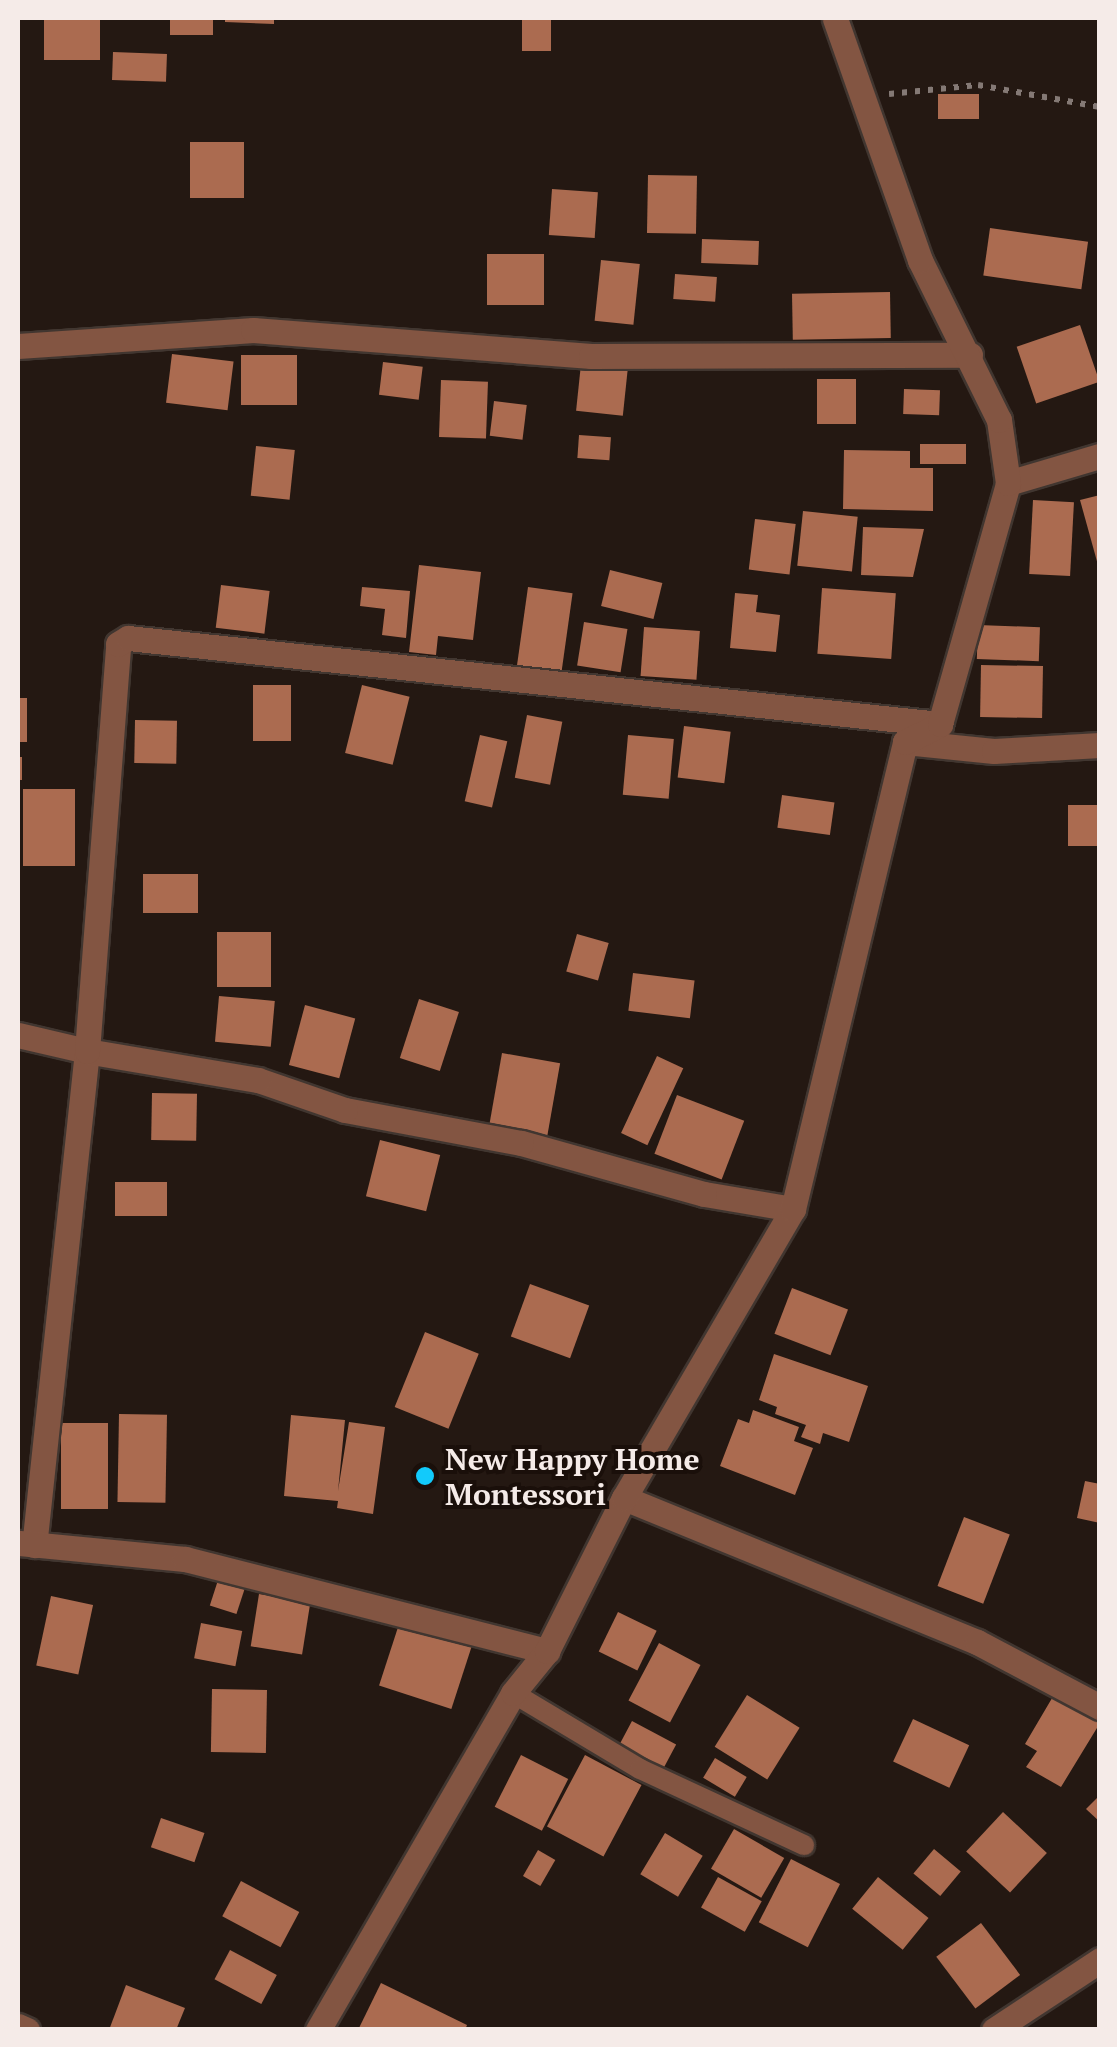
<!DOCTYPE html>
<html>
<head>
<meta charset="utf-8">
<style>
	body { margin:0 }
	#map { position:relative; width:1117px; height:2047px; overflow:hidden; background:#241812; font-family:"PT Serif",serif }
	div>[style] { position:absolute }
	.building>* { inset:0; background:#ab6b50; transform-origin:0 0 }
	.path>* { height:6px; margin-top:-3px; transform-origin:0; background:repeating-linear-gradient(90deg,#847975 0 5px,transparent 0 13px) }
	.roads { filter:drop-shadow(2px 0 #413630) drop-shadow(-2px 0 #413630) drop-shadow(0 2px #413630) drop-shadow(0 -2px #413630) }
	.service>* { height:20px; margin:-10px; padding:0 10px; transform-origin:10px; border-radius:10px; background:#835542 }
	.minor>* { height:25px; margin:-12.5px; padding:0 12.5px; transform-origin:12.5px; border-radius:12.5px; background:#835542 }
	.dots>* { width:28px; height:28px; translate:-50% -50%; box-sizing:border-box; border:5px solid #1a0f0a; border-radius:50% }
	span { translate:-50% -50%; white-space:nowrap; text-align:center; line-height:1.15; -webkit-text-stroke:8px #1a0f0a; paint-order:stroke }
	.poi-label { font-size:30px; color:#f5ebe8; font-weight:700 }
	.left { translate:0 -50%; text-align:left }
	.frame { position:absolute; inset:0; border:20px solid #f5ebe8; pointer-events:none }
</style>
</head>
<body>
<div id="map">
	<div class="building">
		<div style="left:44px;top:18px;width:56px;height:42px"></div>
		<div style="left:170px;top:18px;width:43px;height:17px"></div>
		<div style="clip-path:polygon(225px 18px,274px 18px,274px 24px,225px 22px)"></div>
		<div style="left:522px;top:18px;width:29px;height:33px"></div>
		<div style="left:113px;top:52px;width:54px;height:28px;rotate:2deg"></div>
		<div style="left:938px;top:94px;width:41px;height:25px"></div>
		<div style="left:190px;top:142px;width:54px;height:56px"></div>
		<div style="left:648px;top:175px;width:49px;height:58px;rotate:1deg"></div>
		<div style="left:552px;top:189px;width:46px;height:46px;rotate:4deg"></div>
		<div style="left:990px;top:228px;width:99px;height:48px;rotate:8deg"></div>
		<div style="left:702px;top:239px;width:57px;height:24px;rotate:2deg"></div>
		<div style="left:487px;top:254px;width:57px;height:51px"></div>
		<div style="left:601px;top:260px;width:39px;height:61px;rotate:6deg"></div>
		<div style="left:675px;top:274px;width:42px;height:25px;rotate:4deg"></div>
		<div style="left:890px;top:292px;width:46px;height:98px;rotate:89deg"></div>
		<div style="left:1080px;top:325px;width:60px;height:67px;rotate:71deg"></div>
		<div style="left:172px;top:354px;width:62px;height:49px;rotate:7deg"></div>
		<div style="left:241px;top:355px;width:56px;height:50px"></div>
		<div style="left:383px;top:362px;width:40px;height:33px;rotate:7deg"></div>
		<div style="left:581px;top:364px;width:47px;height:47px;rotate:6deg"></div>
		<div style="left:817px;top:379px;width:39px;height:45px"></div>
		<div style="left:441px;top:380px;width:47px;height:57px;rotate:2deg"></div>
		<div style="left:904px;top:389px;width:36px;height:25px;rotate:2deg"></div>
		<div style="left:494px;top:401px;width:33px;height:35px;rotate:7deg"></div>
		<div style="left:579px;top:435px;width:32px;height:23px;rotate:4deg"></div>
		<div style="left:920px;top:444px;width:46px;height:20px"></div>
		<div style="left:256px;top:446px;width:39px;height:50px;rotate:6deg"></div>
		<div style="clip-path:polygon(844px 450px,910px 451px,910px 468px,933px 468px,933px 511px,843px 509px)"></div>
		<div style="clip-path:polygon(1100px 495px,1100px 565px,1098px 565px,1080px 500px)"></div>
		<div style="left:1033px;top:500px;width:41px;height:74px;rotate:3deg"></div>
		<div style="left:803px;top:511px;width:55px;height:55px;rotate:6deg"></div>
		<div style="left:755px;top:519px;width:41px;height:51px;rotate:7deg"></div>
		<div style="clip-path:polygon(863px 527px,924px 529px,913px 577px,861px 575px)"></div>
		<div style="clip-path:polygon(419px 565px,481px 572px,473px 640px,438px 636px,436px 655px,409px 652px)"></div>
		<div style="left:610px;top:570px;width:54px;height:37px;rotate:14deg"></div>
		<div style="left:221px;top:585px;width:49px;height:43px;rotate:7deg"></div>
		<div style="clip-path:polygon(362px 587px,410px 591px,406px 638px,382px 635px,385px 609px,360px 606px)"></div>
		<div style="left:528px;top:587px;width:45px;height:84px;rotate:8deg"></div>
		<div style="left:822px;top:588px;width:74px;height:66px;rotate:4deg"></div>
		<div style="clip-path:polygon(735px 593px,758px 595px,756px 612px,780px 615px,776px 652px,730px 648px)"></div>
		<div style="left:584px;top:622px;width:44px;height:44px;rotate:9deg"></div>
		<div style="left:978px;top:625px;width:62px;height:34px;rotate:2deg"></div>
		<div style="left:644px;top:627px;width:56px;height:49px;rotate:4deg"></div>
		<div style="left:981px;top:665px;width:62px;height:52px;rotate:1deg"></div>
		<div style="left:253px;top:685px;width:38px;height:56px"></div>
		<div style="left:362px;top:685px;width:49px;height:70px;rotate:14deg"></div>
		<div style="left:18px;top:698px;width:9px;height:44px"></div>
		<div style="left:527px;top:715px;width:36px;height:64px;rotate:11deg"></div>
		<div style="left:135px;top:720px;width:42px;height:43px;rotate:1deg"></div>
		<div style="left:684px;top:726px;width:47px;height:52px;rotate:7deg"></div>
		<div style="left:480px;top:735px;width:28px;height:68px;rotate:13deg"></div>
		<div style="left:628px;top:735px;width:46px;height:60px;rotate:5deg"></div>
		<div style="left:18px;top:757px;width:4px;height:23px"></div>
		<div style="left:23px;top:789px;width:52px;height:77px"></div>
		<div style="left:782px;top:795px;width:53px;height:33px;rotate:8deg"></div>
		<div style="left:1100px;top:805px;width:41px;height:32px;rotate:90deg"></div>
		<div style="left:143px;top:874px;width:55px;height:39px"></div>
		<div style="left:271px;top:932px;width:55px;height:54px;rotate:90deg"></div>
		<div style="left:577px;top:934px;width:33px;height:39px;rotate:16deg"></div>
		<div style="left:633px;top:973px;width:62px;height:38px;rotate:7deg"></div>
		<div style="left:219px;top:996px;width:56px;height:46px;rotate:5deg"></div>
		<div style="left:419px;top:999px;width:42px;height:62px;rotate:18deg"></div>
		<div style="left:305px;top:1005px;width:52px;height:62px;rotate:15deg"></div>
		<div style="left:502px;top:1053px;width:59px;height:77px;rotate:10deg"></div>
		<div style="left:657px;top:1056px;width:29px;height:85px;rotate:25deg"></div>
		<div style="left:152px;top:1093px;width:45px;height:47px;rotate:1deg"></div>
		<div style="left:677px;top:1095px;width:72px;height:63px;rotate:21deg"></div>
		<div style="left:380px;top:1140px;width:62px;height:58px;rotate:14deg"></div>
		<div style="left:167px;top:1182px;width:34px;height:52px;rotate:90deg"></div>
		<div style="left:530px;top:1284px;width:63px;height:56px;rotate:20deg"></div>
		<div style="left:792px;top:1288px;width:60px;height:49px;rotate:21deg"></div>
		<div style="left:425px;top:1332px;width:58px;height:81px;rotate:22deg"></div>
		<div style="clip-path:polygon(774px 1354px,868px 1386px,849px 1442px,823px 1433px,820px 1444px,801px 1437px,806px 1425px,775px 1414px,777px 1407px,759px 1400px)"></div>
		<div style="clip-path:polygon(753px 1410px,799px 1427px,794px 1441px,813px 1448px,795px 1495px,720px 1466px,738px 1419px,749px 1423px)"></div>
		<div style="left:119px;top:1414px;width:48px;height:88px;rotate:1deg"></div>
		<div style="clip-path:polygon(291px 1415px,345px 1420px,338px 1491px,349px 1422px,385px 1427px,373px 1514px,337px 1508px,338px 1501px,284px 1496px)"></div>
		<div style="left:61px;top:1423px;width:47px;height:86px"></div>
		<div style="clip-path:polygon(1085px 1481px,1100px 1484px,1100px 1523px,1077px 1518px)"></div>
		<div style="left:964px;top:1517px;width:49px;height:74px;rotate:21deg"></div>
		<div style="left:220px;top:1574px;width:28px;height:33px;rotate:18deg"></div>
		<div style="left:259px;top:1594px;width:52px;height:53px;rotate:9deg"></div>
		<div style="left:51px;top:1596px;width:43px;height:71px;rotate:12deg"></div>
		<div style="left:618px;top:1612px;width:43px;height:44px;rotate:26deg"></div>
		<div style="left:401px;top:1618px;width:76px;height:71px;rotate:18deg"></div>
		<div style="left:201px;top:1623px;width:42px;height:36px;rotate:11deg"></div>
		<div style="left:659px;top:1643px;width:47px;height:65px;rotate:28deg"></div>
		<div style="clip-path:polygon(1058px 1688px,1100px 1712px,1100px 1723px,1061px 1787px,1026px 1767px,1037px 1751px,1025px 1744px)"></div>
		<div style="left:212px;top:1689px;width:55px;height:63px;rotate:1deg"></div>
		<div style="left:747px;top:1695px;width:62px;height:61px;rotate:32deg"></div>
		<div style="left:913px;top:1719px;width:62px;height:47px;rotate:25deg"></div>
		<div style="left:632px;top:1721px;width:50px;height:32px;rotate:28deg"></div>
		<div style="left:521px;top:1755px;width:53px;height:58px;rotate:27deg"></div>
		<div style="left:585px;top:1755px;width:64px;height:81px;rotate:28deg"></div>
		<div style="left:715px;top:1758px;width:37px;height:23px;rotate:31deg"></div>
		<div style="clip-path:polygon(1100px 1795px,1100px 1822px,1086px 1809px)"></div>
		<div style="left:1003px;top:1812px;width:60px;height:54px;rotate:43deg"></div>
		<div style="left:161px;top:1818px;width:46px;height:31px;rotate:19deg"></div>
		<div style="left:734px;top:1829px;width:58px;height:46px;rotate:30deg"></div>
		<div style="left:665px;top:1833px;width:44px;height:48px;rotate:31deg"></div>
		<div style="left:934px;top:1849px;width:35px;height:32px;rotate:40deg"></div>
		<div style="left:538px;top:1850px;width:20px;height:30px;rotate:30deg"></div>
		<div style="left:791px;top:1859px;width:55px;height:71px;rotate:27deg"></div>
		<div style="left:718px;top:1877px;width:50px;height:35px;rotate:29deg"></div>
		<div style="left:878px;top:1877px;width:65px;height:41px;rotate:39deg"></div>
		<div style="left:241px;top:1881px;width:66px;height:40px;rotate:28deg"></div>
		<div style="left:981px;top:1923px;width:65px;height:56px;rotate:53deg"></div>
		<div style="left:230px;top:1950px;width:53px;height:33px;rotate:28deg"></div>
		<div style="clip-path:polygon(381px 1983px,467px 2025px,465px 2030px,359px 2028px)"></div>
		<div style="clip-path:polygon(126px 1985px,185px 2008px,176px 2030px,109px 2030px)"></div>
	</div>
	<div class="path">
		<div style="left:889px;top:94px;width:89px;rotate:-5.8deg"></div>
		<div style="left:978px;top:85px;width:124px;rotate:10.2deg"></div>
	</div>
	<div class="roads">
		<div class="service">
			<div style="left:513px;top:1693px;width:148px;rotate:30.9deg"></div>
			<div style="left:640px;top:1769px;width:181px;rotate:24.9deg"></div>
		</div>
		<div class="minor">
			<div style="left:18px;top:346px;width:236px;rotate:-3.9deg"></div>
			<div style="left:253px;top:330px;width:339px;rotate:4.4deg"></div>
			<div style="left:591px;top:356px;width:379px;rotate:-0.2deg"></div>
			<div style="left:1008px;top:483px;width:96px;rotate:-16.4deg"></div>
			<div style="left:905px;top:742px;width:89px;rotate:5.8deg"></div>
			<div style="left:994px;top:751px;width:106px;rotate:-3.2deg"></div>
			<div style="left:18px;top:1035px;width:71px;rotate:13.1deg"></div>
			<div style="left:87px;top:1051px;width:497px;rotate:96.1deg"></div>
			<div style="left:793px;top:1209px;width:90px;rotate:-170.4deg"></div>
			<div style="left:704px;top:1194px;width:190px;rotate:-164.4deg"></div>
			<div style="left:521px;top:1143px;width:179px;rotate:-169.4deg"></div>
			<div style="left:345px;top:1110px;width:92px;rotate:-161deg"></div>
			<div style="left:258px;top:1080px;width:173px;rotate:-170.4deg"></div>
			<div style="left:87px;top:1051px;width:408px;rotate:-85.6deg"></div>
			<div style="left:118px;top:644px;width:12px;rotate:-31deg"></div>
			<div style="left:128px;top:638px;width:817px;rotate:6.05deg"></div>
			<div style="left:624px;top:1498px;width:381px;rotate:22.2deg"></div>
			<div style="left:977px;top:1642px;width:139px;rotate:27.9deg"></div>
			<div style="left:19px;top:1543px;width:167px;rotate:5.5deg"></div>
			<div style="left:185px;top:1559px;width:374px;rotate:14.3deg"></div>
			<div style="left:18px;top:2026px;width:10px;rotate:24deg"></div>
			<div style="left:318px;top:2030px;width:389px;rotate:-59.9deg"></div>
			<div style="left:513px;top:1693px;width:54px;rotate:-51deg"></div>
			<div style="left:547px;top:1651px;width:171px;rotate:-63.3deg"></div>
			<div style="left:624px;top:1498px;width:335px;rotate:-59.7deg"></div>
			<div style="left:793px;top:1209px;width:480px;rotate:-76.5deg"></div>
			<div style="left:905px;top:742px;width:39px;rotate:-27deg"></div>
			<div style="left:940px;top:724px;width:250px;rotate:-74.2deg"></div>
			<div style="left:1008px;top:483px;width:64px;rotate:-98.1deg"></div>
			<div style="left:999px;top:420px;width:178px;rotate:-116.3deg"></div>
			<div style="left:920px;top:260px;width:256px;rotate:-109.4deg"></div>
			<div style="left:994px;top:2030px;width:127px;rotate:-33.4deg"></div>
		</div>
	</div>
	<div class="dots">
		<div style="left:425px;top:1476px;background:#12cafb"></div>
	</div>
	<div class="poi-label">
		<span class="left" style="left:445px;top:1476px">New Happy Home<br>Montessori</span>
	</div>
	<div class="frame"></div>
</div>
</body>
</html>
